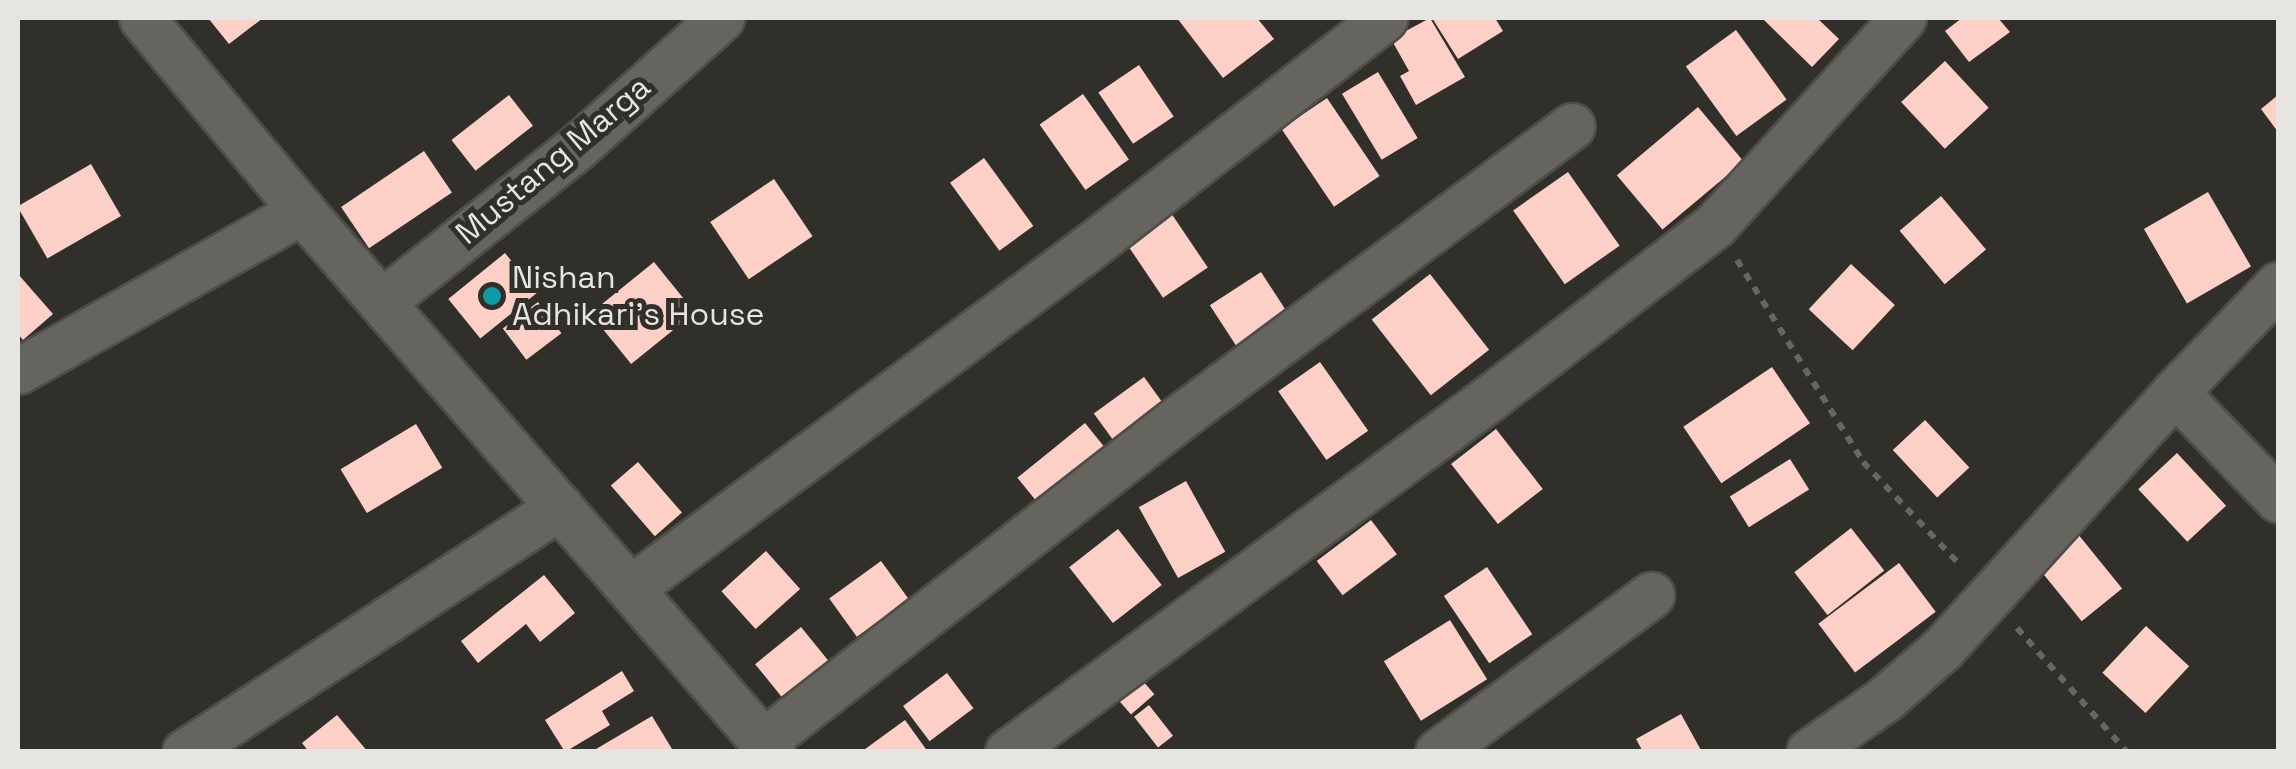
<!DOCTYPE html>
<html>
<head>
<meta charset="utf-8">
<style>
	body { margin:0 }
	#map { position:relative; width:2296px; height:769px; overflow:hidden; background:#302f29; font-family:"Space Grotesk",sans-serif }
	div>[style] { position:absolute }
	.building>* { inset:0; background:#fcd0c7; transform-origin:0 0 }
	.path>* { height:6px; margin-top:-3px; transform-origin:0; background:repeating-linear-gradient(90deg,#676661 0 8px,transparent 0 16px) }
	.roads { filter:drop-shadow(2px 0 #4e4d47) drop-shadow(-2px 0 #4e4d47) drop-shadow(0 2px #4e4d47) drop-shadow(0 -2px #4e4d47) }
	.street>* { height:45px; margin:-22.5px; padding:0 22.5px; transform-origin:22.5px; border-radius:22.5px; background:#66645e }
	.dots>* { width:28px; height:28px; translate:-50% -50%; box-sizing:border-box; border:5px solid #302f29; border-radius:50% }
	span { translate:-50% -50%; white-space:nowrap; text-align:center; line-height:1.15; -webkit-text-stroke:10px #302f29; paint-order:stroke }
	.street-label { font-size:32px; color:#e6e5e1 }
	.poi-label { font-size:32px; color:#e6e5e1 }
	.left { translate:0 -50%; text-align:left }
	.frame { position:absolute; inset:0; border:20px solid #e6e5e1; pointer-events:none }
</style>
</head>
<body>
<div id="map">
	<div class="building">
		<div style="clip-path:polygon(208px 18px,263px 18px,229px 44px)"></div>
		<div style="clip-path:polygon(1177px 18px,1257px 18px,1274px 39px,1223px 78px)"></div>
		<div style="clip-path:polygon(1430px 18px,1465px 77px,1416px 105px,1400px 76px,1409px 71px,1391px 39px)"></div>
		<div style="clip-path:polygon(1432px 18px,1495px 18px,1503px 31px,1458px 59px)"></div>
		<div style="clip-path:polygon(1762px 18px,1817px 18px,1839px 39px,1812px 67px)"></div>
		<div style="clip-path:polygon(1962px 18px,1998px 18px,2010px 32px,1969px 62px,1945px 31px)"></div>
		<div style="left:1736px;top:30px;width:86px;height:62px;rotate:54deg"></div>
		<div style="left:1945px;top:61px;width:64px;height:60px;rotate:47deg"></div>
		<div style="left:1139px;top:65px;width:62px;height:49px;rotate:56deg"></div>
		<div style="left:1378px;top:72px;width:77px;height:42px;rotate:59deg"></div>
		<div style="left:1083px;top:94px;width:80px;height:53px;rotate:55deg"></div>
		<div style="left:509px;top:95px;width:39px;height:73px;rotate:52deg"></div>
		<div style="clip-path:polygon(2278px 95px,2278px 132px,2261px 109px)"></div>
		<div style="left:1327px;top:98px;width:94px;height:55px;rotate:56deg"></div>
		<div style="left:1698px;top:107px;width:71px;height:106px;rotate:50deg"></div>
		<div style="left:424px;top:151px;width:50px;height:100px;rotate:56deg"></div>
		<div style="left:984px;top:158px;width:84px;height:42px;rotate:54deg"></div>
		<div style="left:91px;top:164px;width:60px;height:85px;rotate:60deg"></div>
		<div style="left:1568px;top:172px;width:90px;height:67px;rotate:55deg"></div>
		<div style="left:774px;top:179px;width:69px;height:77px;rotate:56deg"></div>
		<div style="left:2208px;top:192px;width:86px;height:74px;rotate:60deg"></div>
		<div style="left:1941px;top:196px;width:70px;height:54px;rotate:50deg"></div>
		<div style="left:1167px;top:207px;width:73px;height:54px;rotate:56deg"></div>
		<div style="left:505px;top:253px;width:51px;height:73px;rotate:51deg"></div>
		<div style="left:654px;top:262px;width:65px;height:82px;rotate:51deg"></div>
		<div style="left:1851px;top:264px;width:60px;height:62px;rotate:43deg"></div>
		<div style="left:1261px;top:272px;width:59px;height:61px;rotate:57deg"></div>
		<div style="clip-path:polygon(18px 274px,53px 314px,23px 340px,18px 334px)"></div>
		<div style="left:1430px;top:274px;width:96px;height:74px;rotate:52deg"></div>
		<div style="left:538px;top:302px;width:39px;height:44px;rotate:53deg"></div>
		<div style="left:1320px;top:362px;width:84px;height:51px;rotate:55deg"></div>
		<div style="left:1772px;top:367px;width:68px;height:107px;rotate:56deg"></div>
		<div style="left:1144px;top:377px;width:46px;height:62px;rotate:54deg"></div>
		<div style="left:1925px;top:420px;width:65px;height:44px;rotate:47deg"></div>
		<div style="left:1085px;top:423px;width:44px;height:87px;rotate:51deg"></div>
		<div style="left:416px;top:424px;width:51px;height:88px;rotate:59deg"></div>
		<div style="left:1496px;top:429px;width:76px;height:57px;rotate:52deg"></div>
		<div style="left:2177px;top:453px;width:72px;height:53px;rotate:47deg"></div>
		<div style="left:1790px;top:459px;width:36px;height:71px;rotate:58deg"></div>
		<div style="left:638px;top:462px;width:67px;height:36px;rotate:49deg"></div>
		<div style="left:1186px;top:481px;width:81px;height:54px;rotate:61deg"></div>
		<div style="left:1371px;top:520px;width:43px;height:68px;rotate:53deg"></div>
		<div style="left:1851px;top:528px;width:54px;height:72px;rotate:52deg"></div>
		<div style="left:2073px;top:528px;width:78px;height:52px;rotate:51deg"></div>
		<div style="left:1118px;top:529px;width:71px;height:62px;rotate:52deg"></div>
		<div style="left:766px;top:551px;width:51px;height:60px;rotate:48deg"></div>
		<div style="left:881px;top:561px;width:47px;height:64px;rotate:54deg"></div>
		<div style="left:1899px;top:563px;width:61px;height:101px;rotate:53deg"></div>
		<div style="left:1487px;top:567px;width:81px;height:52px;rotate:56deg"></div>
		<div style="clip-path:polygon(544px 575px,575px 613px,540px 642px,526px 624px,478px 663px,461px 641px)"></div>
		<div style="left:1450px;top:620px;width:70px;height:78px;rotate:58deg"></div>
		<div style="left:2146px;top:626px;width:59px;height:64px;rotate:43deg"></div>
		<div style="left:801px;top:627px;width:49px;height:59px;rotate:51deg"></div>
		<div style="clip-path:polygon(622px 671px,634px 691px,602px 711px,610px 725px,565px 752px,545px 720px)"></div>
		<div style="left:947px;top:673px;width:44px;height:55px;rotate:53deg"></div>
		<div style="left:1136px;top:673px;width:28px;height:31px;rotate:49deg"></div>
		<div style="left:1149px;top:705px;width:39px;height:19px;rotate:52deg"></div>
		<div style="clip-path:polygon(1681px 714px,1702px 752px,1643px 752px,1636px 739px)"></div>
		<div style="clip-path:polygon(337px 715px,368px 752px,309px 752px,302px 743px)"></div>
		<div style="clip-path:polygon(652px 716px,672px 749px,667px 752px,591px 752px)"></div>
		<div style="clip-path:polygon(905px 720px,928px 752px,861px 752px)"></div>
	</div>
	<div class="path">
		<div style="left:1737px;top:260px;width:238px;rotate:58deg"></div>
		<div style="left:1863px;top:462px;width:144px;rotate:46.7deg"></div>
		<div style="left:2017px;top:628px;width:166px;rotate:48.4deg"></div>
	</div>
	<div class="roads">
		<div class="street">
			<div style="left:142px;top:18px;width:251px;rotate:50.3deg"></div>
			<div style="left:302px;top:211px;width:717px;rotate:49.02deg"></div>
			<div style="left:383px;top:301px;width:246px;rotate:-38.4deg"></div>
			<div style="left:576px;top:148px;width:195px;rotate:-41.9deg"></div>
			<div style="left:18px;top:371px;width:326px;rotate:-29.4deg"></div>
			<div style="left:2175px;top:392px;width:149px;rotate:46.1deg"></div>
			<div style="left:631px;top:588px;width:570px;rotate:-36.65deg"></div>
			<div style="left:1088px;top:248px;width:375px;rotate:-37.8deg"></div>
			<div style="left:764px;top:741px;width:527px;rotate:-37.91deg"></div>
			<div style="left:1180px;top:417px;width:488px;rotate:-36.6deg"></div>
			<div style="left:185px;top:752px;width:448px;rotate:-33.2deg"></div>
			<div style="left:1008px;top:752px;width:599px;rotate:-36.32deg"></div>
			<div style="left:1491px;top:397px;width:282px;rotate:-37.5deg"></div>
			<div style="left:1715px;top:225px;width:280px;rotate:-47.8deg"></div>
			<div style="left:1438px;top:752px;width:265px;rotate:-36.4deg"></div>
			<div style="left:1809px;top:752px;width:94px;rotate:-35deg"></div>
			<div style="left:1886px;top:698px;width:76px;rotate:-41.3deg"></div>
			<div style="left:1943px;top:648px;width:345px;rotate:-47.8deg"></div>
			<div style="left:2175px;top:392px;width:149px;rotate:-46.1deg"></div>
		</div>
	</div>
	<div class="dots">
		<div style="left:492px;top:296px;background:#0f9aa8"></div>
	</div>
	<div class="street-label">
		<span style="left:553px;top:160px;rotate:-40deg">Mustang Marga</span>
	</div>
	<div class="poi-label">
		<span class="left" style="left:512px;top:296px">Nishan<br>Adhikari's House</span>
	</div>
	<div class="frame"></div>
</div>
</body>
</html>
